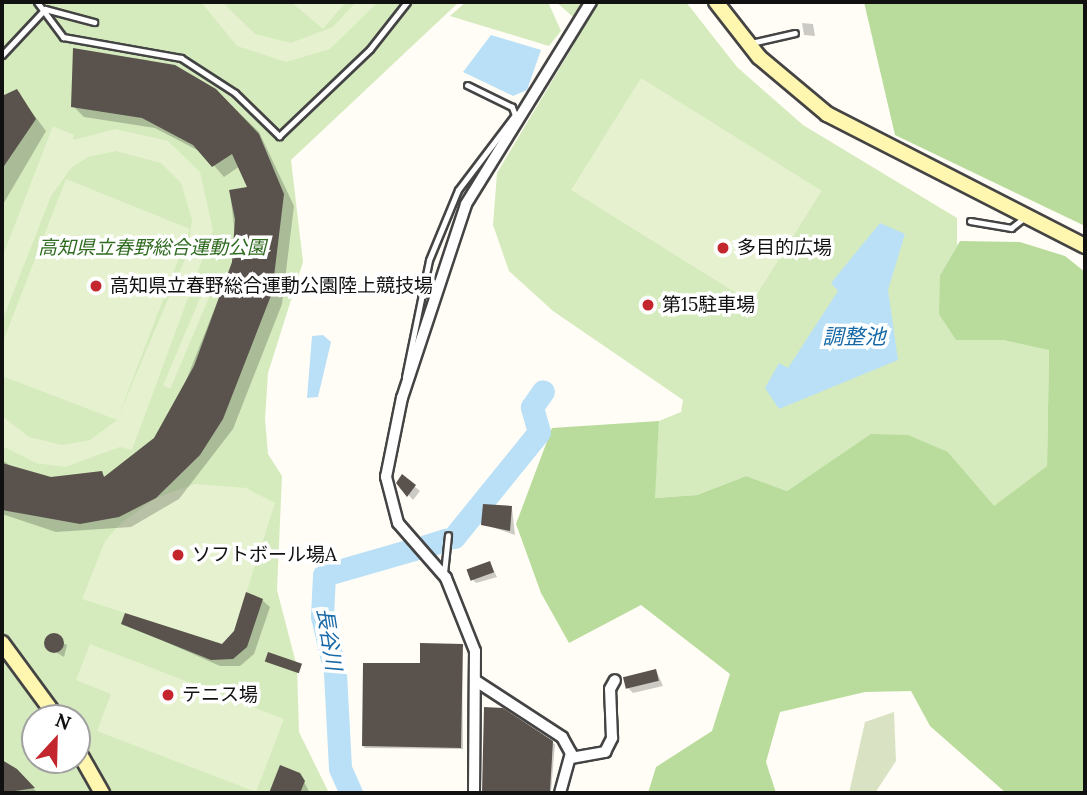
<!DOCTYPE html>
<html>
<head>
<meta charset="utf-8">
<style>
	body { margin:0 }
	#map { position:relative; width:1087px; height:795px; overflow:hidden; background:#fffdf5; font-family:Lora,"Noto Sans JP",serif }
	div>[style] { position:absolute }
	.green>* { inset:0; background:#d5ebbd }
	.forest>* { inset:0; background:#b9dc9c }
	.cemetery>* { inset:0; background:#d9e3c4 }
	.pitch>* { inset:0; background:#e6f2cf; transform-origin:0 0 }
	.water>* { inset:0; background:#b9e0f7 }
	.shadow>* { inset:0; background:#0003 }
	.river>* { height:23px; margin:-11.5px; padding:0 11.5px; transform-origin:11.5px; border-radius:11.5px; background:#b9e0f7 }
	.building>* { inset:0; background:#5a524d; transform-origin:0 0 }
	.round { border-radius:50% }
	.roads { filter:drop-shadow(2px 0 #444) drop-shadow(-2px 0 #444) drop-shadow(0 2px #444) drop-shadow(0 -2px #444) }
	.lane>* { height:5px; margin:-2.5px; padding:0 2.5px; transform-origin:2.5px; border-radius:2.5px; background:#fff }
	.street>* { height:10px; margin:-5px; padding:0 5px; transform-origin:5px; border-radius:5px; background:#fff }
	.secondary>* { height:14px; margin:-7px; padding:0 7px; transform-origin:7px; border-radius:7px; background:#fff6b0 }
	.dots>* { width:19px; height:19px; translate:-50% -50%; box-sizing:border-box; border:4px solid #fff; border-radius:50% }
	span { translate:-50% -50%; white-space:nowrap; text-align:center; line-height:1.15; -webkit-text-stroke:7px #fff; paint-order:stroke }
	.park-label { font-size:19px; color:#2f6b1f; font-style:italic }
	.poi-label { font-size:19px; color:#111 }
	.left { translate:0 -50%; text-align:left }
	.water-label { font-size:21px; color:#1768a6; font-style:italic }
	.frame { position:absolute; inset:0; border:4px solid #111; pointer-events:none }
	.north { position:absolute; left:21px; top:704px; width:70px; height:70px; box-sizing:border-box; background:#fff; border:2px solid #a0a0a0; border-radius:50%; rotate:22deg; font-size:19px; font-weight:700; line-height:28px; text-align:center; color:#111 }
	.north::after { content:''; display:block; margin:auto; width:24px; height:32px; background:#c4262e; clip-path:polygon(50% 0,100% 100%,50% 72%,0 100%) }
</style>
</head>
<body>
<div id="map">
	<div class="green">
		<div style="clip-path:polygon(evenodd,2px 2px,459px 2px,291px 160px,303px 262px,268px 373px,265px 419px,268px 454px,282px 476px,277px 590px,297px 667px,299px 732px,329px 793px,2px 793px,2px 2px,35px 718px,77px 718px,77px 760px,35px 760px,35px 718px)"></div>
		<div style="clip-path:polygon(466px 2px,548px 2px,561px 31px,549px 46px,450px 16px)"></div>
		<div style="clip-path:polygon(556px 2px,686px 2px,737px 67px,803px 125px,957px 218px,957px 246px,940px 275px,956px 340px,1003px 340px,1049px 349px,1047px 466px,994px 507px,948px 452px,872px 434px,787px 491px,746px 476px,697px 495px,654px 498px,659px 421px,681px 412px,683px 400px,553px 311px,509px 271px,493px 225px,497px 173px,573px 46px,579px 22px)"></div>
	</div>
	<div class="forest">
		<div style="clip-path:polygon(864px 2px,1085px 2px,1085px 226px,895px 135px)"></div>
		<div style="clip-path:polygon(960px 241px,1020px 242px,1065px 256px,1085px 272px,1085px 793px,1006px 793px,930px 726px,911px 691px,865px 692px,780px 712px,766px 762px,776px 793px,648px 793px,656px 767px,712px 731px,730px 674px,641px 605px,569px 643px,541px 593px,516px 524px,552px 428px,659px 421px,655px 498px,697px 495px,746px 476px,787px 491px,871px 434px,908px 435px,948px 452px,994px 506px,1047px 466px,1049px 350px,1003px 340px,956px 340px,939px 314px,940px 275px)"></div>
	</div>
	<div class="cemetery">
		<div style="clip-path:polygon(894px 712px,896px 761px,875px 793px,849px 793px,865px 722px)"></div>
	</div>
	<div class="pitch">
		<div style="clip-path:polygon(201px 2px,222px 2px,255px 34px,291px 43px,333px 27px,356px 2px,378px 2px,330px 49px,286px 62px,237px 46px)"></div>
		<div style="clip-path:polygon(291px 2px,346px 2px,323px 29px)"></div>
		<div style="left:641px;top:78px;width:213px;height:132px;rotate:32deg"></div>
		<div style="clip-path:polygon(53px 126px,74px 135px,73px 140px,115px 129px,168px 141px,200px 172px,213px 230px,132px 450px,120px 447px,65px 467px,36px 463px,2px 446px,2px 416px,29px 437px,62px 445px,90px 440px,117px 420px,2px 376px,2px 344px,66px 179px,190px 229px,117px 420px,188px 252px,192px 220px,181px 183px,161px 163px,116px 151px,88px 157px,72px 167px,51px 196px,2px 321px,2px 258px)"></div>
		<div style="left:209px;top:277px;width:8px;height:118px;rotate:23deg"></div>
		<div style="clip-path:polygon(195px 484px,246px 488px,275px 503px,234px 631px,222px 644px,82px 599px,105px 541px,121px 523px,156px 498px)"></div>
		<div style="clip-path:polygon(90px 644px,284px 719px,256px 792px,97px 731px,111px 694px,76px 680px)"></div>
	</div>
	<div class="water">
		<div style="clip-path:polygon(491px 35px,541px 50px,527px 90px,513px 96px,463px 72px)"></div>
		<div style="clip-path:polygon(880px 223px,905px 234px,888px 290px,898px 360px,779px 409px,765px 388px,779px 363px,788px 368px,838px 291px,831px 283px)"></div>
		<div style="clip-path:polygon(323px 335px,331px 342px,318px 397px,307px 398px,312px 336px)"></div>
	</div>
	<div class="shadow">
		<div style="clip-path:polygon(802px 23px,813px 24px,815px 36px,804px 35px)"></div>
		<div style="clip-path:polygon(75px 50px,147px 60px,216px 90px,259px 132px,294px 206px,282px 304px,233px 429px,179px 499px,131px 527px,56px 532px,2px 514px,2px 460px,21px 473px,60px 480px,101px 473px,106px 478px,156px 440px,172px 416px,237px 252px,230px 192px,250px 188px,240px 166px,224px 177px,203px 153px,155px 128px,84px 117px,73px 106px)"></div>
		<div style="clip-path:polygon(16px 91px,46px 131px,2px 206px,2px 98px)"></div>
		<div style="clip-path:polygon(403px 477px,420px 491px,413px 500px,398px 483px)"></div>
		<div style="clip-path:polygon(512px 508px,515px 535px,483px 524px)"></div>
		<div style="clip-path:polygon(490px 563px,497px 577px,476px 583px,471px 578px)"></div>
		<div style="clip-path:polygon(262px 600px,270px 607px,254px 654px,240px 666px,220px 666px,123px 623px,222px 646px)"></div>
		<div style="clip-path:polygon(50px 637px,67px 645px,64px 657px,47px 647px)"></div>
		<div style="clip-path:polygon(462px 646px,463px 749px,365px 748px,363px 746px)"></div>
		<div style="clip-path:polygon(656px 670px,663px 686px,633px 693px,628px 688px)"></div>
		<div style="clip-path:polygon(486px 709px,555px 744px,551px 792px,484px 793px)"></div>
		<div style="clip-path:polygon(2px 764px,16px 771px,38px 793px,2px 793px)"></div>
		<div style="clip-path:polygon(304px 782px,310px 793px,271px 791px)"></div>
	</div>
	<div class="river">
		<div style="left:454px;top:537px;width:135px;rotate:-51deg"></div>
		<div style="left:539px;top:432px;width:26px;rotate:-106deg"></div>
		<div style="left:532px;top:407px;width:19px;rotate:-55deg"></div>
		<div style="left:426px;top:546px;width:20px;rotate:-18deg"></div>
		<div style="left:351px;top:793px;width:27px;rotate:-114deg"></div>
		<div style="left:340px;top:768px;width:96px;rotate:-93deg"></div>
		<div style="left:335px;top:672px;width:57px;rotate:-103.1deg"></div>
		<div style="left:322px;top:616px;width:41px;rotate:-87.2deg"></div>
		<div style="left:324px;top:575px;width:94px;rotate:-16.1deg"></div>
	</div>
	<div class="building">
		<div style="clip-path:polygon(73px 48px,175px 65px,216px 89px,259px 134px,284px 194px,272px 293px,223px 419px,200px 455px,156px 498px,119px 517px,80px 524px,2px 510px,2px 463px,51px 477px,102px 471px,104px 477px,154px 438px,194px 366px,232px 262px,235px 219px,229px 190px,247px 187px,232px 154px,212px 167px,193px 145px,142px 118px,71px 107px)"></div>
		<div style="clip-path:polygon(17px 89px,36px 119px,2px 169px,2px 96px)"></div>
		<div style="clip-path:polygon(402px 474px,416px 485px,407px 497px,396px 483px)"></div>
		<div style="clip-path:polygon(483px 504px,512px 506px,510px 531px,481px 525px)"></div>
		<div style="left:490px;top:561px;width:12px;height:25px;rotate:70deg"></div>
		<div style="clip-path:polygon(246px 592px,263px 599px,247px 647px,233px 659px,211px 660px,121px 624px,125px 613px,222px 644px,234px 631px)"></div>
		<div class="round" style="left:44px;top:633px;width:20px;height:20px"></div>
		<div style="clip-path:polygon(420px 643px,463px 644px,461px 748px,362px 746px,363px 663px,420px 663px)"></div>
		<div style="left:268px;top:652px;width:36px;height:10px;rotate:19deg"></div>
		<div style="left:656px;top:669px;width:12px;height:34px;rotate:76deg"></div>
		<div style="clip-path:polygon(484px 707px,503px 708px,553px 741px,550px 791px,482px 793px)"></div>
		<div style="clip-path:polygon(2px 760px,17px 769px,35px 788px,2px 793px)"></div>
		<div style="clip-path:polygon(280px 765px,300px 773px,305px 781px,300px 793px,269px 793px)"></div>
	</div>
	<div class="roads">
		<div class="lane">
			<div style="left:37px;top:2px;width:44px;rotate:53.4deg"></div>
			<div style="left:63px;top:37px;width:120px;rotate:10.1deg"></div>
			<div style="left:181px;top:58px;width:64px;rotate:32.9deg"></div>
			<div style="left:235px;top:93px;width:62px;rotate:44.3deg"></div>
			<div style="left:279px;top:136px;width:126px;rotate:-43.7deg"></div>
			<div style="left:370px;top:49px;width:60px;rotate:-51.8deg"></div>
			<div style="left:751px;top:43px;width:45px;rotate:-12.8deg"></div>
			<div style="left:2px;top:55px;width:63px;rotate:-46.9deg"></div>
			<div style="left:45px;top:9px;width:51px;rotate:14.9deg"></div>
			<div style="left:970px;top:221px;width:42px;rotate:9.7deg"></div>
			<div style="left:1011px;top:228px;width:16px;rotate:-38deg"></div>
			<div style="left:405px;top:377px;width:119px;rotate:-78.4deg"></div>
			<div style="left:429px;top:260px;width:76px;rotate:-67.5deg"></div>
			<div style="left:458px;top:190px;width:94px;rotate:-52.8deg"></div>
			<div style="left:515px;top:115px;width:9px;rotate:-111deg"></div>
			<div style="left:512px;top:107px;width:50px;rotate:-153.9deg"></div>
			<div style="left:444px;top:573px;width:38px;rotate:-84deg"></div>
		</div>
		<div class="street">
			<div style="left:476px;top:681px;width:103px;rotate:33.1deg"></div>
			<div style="left:562px;top:737px;width:18px;rotate:61deg"></div>
			<div style="left:571px;top:753px;width:41px;rotate:105.4deg"></div>
			<div style="left:571px;top:758px;width:35px;rotate:-10deg"></div>
			<div style="left:605px;top:752px;width:16px;rotate:-63deg"></div>
			<div style="left:612px;top:738px;width:49px;rotate:-92.3deg"></div>
			<div style="left:610px;top:689px;width:10px;rotate:-61deg"></div>
			<div style="left:474px;top:793px;width:142px;rotate:-89.6deg"></div>
			<div style="left:475px;top:651px;width:79px;rotate:-111.7deg"></div>
			<div style="left:446px;top:578px;width:73px;rotate:-131.1deg"></div>
			<div style="left:398px;top:523px;width:48px;rotate:-104.6deg"></div>
			<div style="left:386px;top:477px;width:81px;rotate:-78.6deg"></div>
			<div style="left:402px;top:398px;width:204px;rotate:-71.7deg"></div>
			<div style="left:466px;top:204px;width:238px;rotate:-58.3deg"></div>
		</div>
		<div class="secondary">
			<div style="left:716px;top:2px;width:70px;rotate:52deg"></div>
			<div style="left:759px;top:57px;width:89px;rotate:40deg"></div>
			<div style="left:827px;top:114px;width:290px;rotate:27.1deg"></div>
			<div style="left:2px;top:643px;width:93px;rotate:53.7deg"></div>
			<div style="left:77px;top:749px;width:51px;rotate:60.4deg"></div>
		</div>
	</div>
	<div class="dots">
		<div style="left:723px;top:248px;background:#c4262e"></div>
		<div style="left:96px;top:286px;background:#c4262e"></div>
		<div style="left:648px;top:305px;background:#c4262e"></div>
		<div style="left:178px;top:555px;background:#c4262e"></div>
		<div style="left:168px;top:695px;background:#c4262e"></div>
	</div>
	<div class="park-label">
		<span style="left:152px;top:248px">高知県立春野総合運動公園</span>
	</div>
	<div class="poi-label">
		<span class="left" style="left:737px;top:248px">多目的広場</span>
		<span class="left" style="left:110px;top:286px">高知県立春野総合運動公園陸上競技場</span>
		<span class="left" style="left:662px;top:305px">第15駐車場</span>
		<span class="left" style="left:192px;top:555px">ソフトボール場A</span>
		<span class="left" style="left:182px;top:695px">テニス場</span>
	</div>
	<div class="water-label">
		<span style="left:854px;top:337px">調整池</span>
		<span style="left:329px;top:639px;rotate:81deg">長谷川</span>
	</div>
	<div class="frame"></div>
	<div class="north">N</div>
</div>
</body>
</html>
